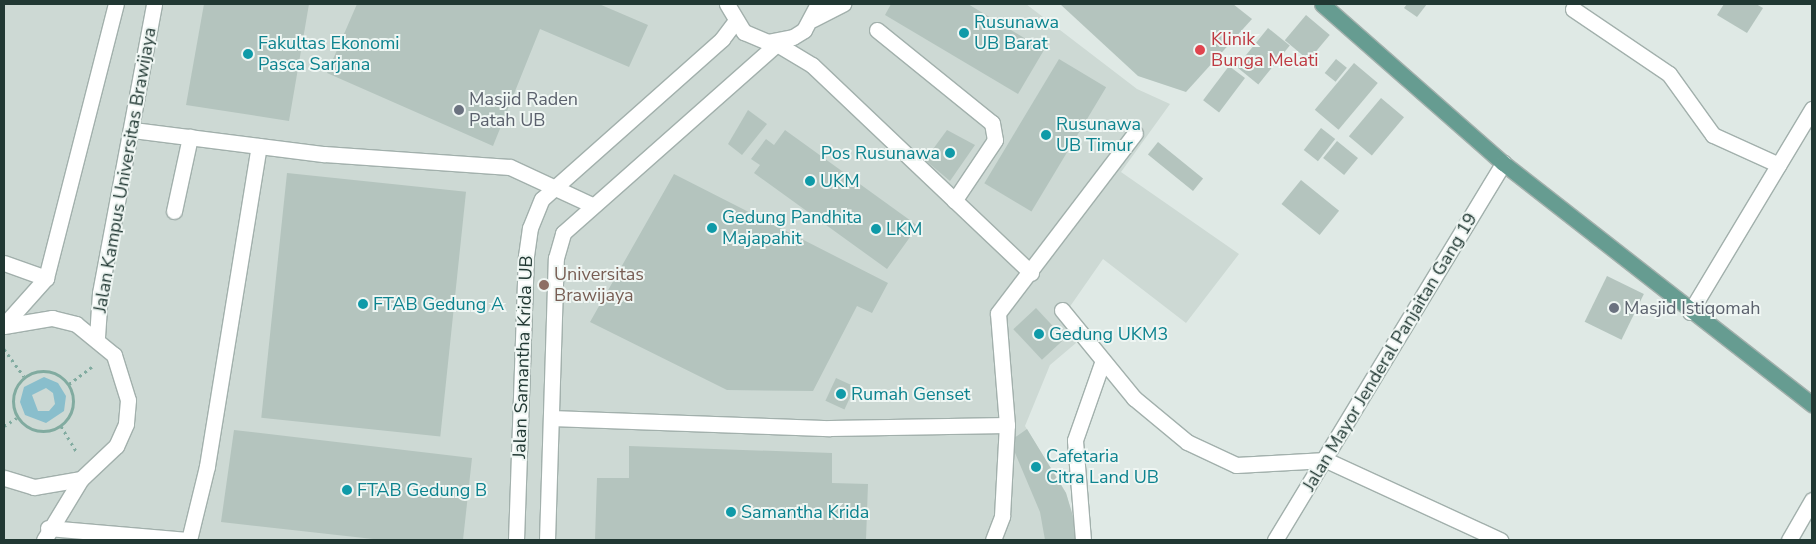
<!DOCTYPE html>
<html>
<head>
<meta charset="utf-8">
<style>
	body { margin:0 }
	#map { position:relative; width:1816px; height:544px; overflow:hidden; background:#dfe9e5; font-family:"Nunito Sans",sans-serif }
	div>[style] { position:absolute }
	.built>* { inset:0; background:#cdd9d4 }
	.water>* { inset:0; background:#89becc }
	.building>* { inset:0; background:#b4c4be; transform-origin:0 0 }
	.path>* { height:3px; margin-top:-1.5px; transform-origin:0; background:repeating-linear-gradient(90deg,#81aba0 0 2.5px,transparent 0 6.5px) }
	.path>.ring { margin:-1.5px; padding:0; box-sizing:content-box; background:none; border:3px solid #81aba0; border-radius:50% }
	.roads { filter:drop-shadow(1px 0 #a2b0ac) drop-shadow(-1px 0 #a2b0ac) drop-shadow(0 1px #a2b0ac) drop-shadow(0 -1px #a2b0ac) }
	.minor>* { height:15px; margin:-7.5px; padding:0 7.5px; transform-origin:7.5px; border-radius:7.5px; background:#fff }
	.major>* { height:15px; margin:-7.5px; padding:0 7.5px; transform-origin:7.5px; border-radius:7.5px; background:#669c91 }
	.dots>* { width:14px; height:14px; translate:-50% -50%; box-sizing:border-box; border:2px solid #eff6f3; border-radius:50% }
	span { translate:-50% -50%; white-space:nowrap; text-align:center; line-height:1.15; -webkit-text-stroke:4px #eff6f3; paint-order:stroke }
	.culture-label { font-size:18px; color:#0d838f }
	.left { translate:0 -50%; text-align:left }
	.right { translate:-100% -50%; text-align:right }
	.health-label { font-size:18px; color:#be3a42 }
	.worship-label { font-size:18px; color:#5b616d }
	.street-label { font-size:18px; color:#213833 }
	.education-label { font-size:18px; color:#785e54 }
	.frame { position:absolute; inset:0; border:5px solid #213833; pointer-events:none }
</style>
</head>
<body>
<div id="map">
	<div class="built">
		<div style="clip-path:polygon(4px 4px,1026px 4px,1137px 89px,1170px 104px,1121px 172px,1239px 254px,1186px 323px,1103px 259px,1062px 318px,1076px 343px,1050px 365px,1025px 426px,1066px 493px,1080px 540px,4px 540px)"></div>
	</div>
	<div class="water">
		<div style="clip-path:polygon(evenodd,44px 377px,58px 383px,66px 396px,64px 411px,46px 423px,25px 415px,20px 402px,24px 387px,44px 377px,46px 388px,53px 393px,55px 404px,49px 411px,38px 411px,32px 395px,46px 388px)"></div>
	</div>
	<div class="building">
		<div style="clip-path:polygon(204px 4px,309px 4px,289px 121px,186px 105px)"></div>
		<div style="clip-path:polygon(357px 4px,599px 4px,648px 25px,629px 67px,540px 29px,493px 146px,327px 73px)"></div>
		<div style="clip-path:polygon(891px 4px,968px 4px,1044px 50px,1018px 94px,885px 15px)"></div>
		<div style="clip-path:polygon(1060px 4px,1233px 4px,1252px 19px,1186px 92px,1138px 76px)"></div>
		<div style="clip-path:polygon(1407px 4px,1427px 4px,1417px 17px,1404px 8px)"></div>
		<div style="clip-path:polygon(1724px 4px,1756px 4px,1763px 8px,1747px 33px,1717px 15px)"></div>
		<div style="left:1306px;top:15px;width:31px;height:33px;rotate:40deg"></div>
		<div style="left:1268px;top:28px;width:28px;height:50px;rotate:39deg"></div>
		<div style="left:1059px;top:59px;width:55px;height:145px;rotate:31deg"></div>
		<div style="left:1336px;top:59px;width:14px;height:18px;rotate:39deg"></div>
		<div style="left:1354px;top:63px;width:31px;height:61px;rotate:40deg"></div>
		<div style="left:1229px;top:66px;width:20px;height:43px;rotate:37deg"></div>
		<div style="left:1381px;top:98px;width:30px;height:50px;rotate:40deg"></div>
		<div style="clip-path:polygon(748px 110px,767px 124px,742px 155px,728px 144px)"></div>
		<div style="left:1321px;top:128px;width:18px;height:28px;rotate:38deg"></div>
		<div style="clip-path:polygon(785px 130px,918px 226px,887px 269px,754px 173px,760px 165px,751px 159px,766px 139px,774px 145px)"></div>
		<div style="clip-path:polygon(947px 130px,975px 145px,950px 181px,925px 160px)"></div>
		<div style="left:1337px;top:141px;width:27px;height:22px;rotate:39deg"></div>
		<div style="left:1158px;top:142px;width:58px;height:16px;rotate:39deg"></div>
		<div style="left:287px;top:173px;width:180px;height:246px;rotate:6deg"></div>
		<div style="clip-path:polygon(674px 174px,888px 283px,872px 313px,857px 306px,813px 391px,727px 390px,590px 322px)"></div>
		<div style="left:1301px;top:180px;width:49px;height:31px;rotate:39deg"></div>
		<div style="left:1607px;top:276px;width:41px;height:51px;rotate:26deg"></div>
		<div style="left:1036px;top:308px;width:42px;height:31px;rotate:47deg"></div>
		<div style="left:836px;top:378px;width:21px;height:25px;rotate:25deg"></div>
		<div style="clip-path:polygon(1027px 429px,1066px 493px,1080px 540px,1045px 540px,1040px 512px,1010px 441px)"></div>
		<div style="clip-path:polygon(234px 430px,472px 458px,463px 540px,382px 540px,221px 522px)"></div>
		<div style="clip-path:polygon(629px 446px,832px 453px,832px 483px,868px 484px,866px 540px,595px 540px,597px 478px,629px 478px)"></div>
	</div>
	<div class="path">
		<div style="left:4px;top:349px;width:34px;rotate:54deg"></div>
		<div class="ring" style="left:13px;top:371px;width:57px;height:57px"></div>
		<div style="left:69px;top:384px;width:31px;rotate:-37deg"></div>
		<div style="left:4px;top:426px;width:15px;rotate:-32deg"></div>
		<div style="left:61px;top:426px;width:31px;rotate:59deg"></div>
	</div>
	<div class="roads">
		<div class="minor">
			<div style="left:727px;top:4px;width:33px;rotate:59deg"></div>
			<div style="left:744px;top:32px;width:25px;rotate:23deg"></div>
			<div style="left:767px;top:42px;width:26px;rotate:-11deg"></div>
			<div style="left:793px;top:37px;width:13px;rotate:-32deg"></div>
			<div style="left:804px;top:30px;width:30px;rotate:-62deg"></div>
			<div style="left:1573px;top:9px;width:116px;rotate:34.1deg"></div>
			<div style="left:1669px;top:74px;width:75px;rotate:54.2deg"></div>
			<div style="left:1713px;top:135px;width:72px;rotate:24.4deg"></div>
			<div style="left:813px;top:19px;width:34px;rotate:-27deg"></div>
			<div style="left:877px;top:30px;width:148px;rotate:39deg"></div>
			<div style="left:992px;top:123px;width:17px;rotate:80deg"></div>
			<div style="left:995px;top:140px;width:73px;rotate:123.9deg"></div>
			<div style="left:777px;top:44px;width:41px;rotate:31deg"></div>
			<div style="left:812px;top:65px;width:302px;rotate:43.5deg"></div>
			<div style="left:133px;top:130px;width:193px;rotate:7.2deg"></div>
			<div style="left:324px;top:154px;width:186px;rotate:4deg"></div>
			<div style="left:510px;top:167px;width:90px;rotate:24.9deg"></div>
			<div style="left:174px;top:211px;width:76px;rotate:-77.8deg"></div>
			<div style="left:4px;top:263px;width:45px;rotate:19.7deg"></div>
			<div style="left:1062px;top:310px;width:114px;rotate:50.7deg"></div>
			<div style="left:1134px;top:398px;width:69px;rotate:39.7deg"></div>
			<div style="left:1187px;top:442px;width:54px;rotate:25.1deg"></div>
			<div style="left:1236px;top:465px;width:90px;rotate:-3.2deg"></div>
			<div style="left:1326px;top:460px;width:192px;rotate:24.7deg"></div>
			<div style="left:1690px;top:312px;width:237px;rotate:-59deg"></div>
			<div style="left:4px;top:325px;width:63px;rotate:-48.2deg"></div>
			<div style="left:46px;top:278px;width:283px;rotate:-75.7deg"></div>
			<div style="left:4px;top:326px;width:49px;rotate:-9.5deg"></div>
			<div style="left:52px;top:318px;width:25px;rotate:14deg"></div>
			<div style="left:76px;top:324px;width:49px;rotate:39.2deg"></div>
			<div style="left:114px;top:355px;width:47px;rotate:72.7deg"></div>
			<div style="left:128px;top:400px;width:24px;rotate:95deg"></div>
			<div style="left:126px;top:424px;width:24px;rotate:114deg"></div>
			<div style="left:116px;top:446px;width:48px;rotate:136.7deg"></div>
			<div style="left:81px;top:479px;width:48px;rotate:170.3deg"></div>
			<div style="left:34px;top:487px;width:31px;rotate:-163deg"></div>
			<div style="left:97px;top:337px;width:44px;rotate:-86.1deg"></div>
			<div style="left:100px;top:293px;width:294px;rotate:-79.4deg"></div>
			<div style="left:551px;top:418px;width:279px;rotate:2.1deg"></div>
			<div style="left:830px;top:428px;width:177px;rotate:-1deg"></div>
			<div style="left:48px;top:528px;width:140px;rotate:4.9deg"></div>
			<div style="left:44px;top:540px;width:71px;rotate:-58.8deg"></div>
			<div style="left:189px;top:540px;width:76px;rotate:-76.3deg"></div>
			<div style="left:207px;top:466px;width:324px;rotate:-80.8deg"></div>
			<div style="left:516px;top:540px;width:284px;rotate:-88deg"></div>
			<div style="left:526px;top:256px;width:28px;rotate:-82deg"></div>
			<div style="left:530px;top:228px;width:31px;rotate:-68deg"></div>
			<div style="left:542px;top:199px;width:241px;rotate:-41.6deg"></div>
			<div style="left:722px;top:39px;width:21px;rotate:-53deg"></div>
			<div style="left:547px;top:540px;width:282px;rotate:-88.2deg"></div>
			<div style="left:556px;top:258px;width:26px;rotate:-74deg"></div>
			<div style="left:563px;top:233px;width:288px;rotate:-41.5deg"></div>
			<div style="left:993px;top:540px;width:26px;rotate:-69deg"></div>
			<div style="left:1002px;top:516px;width:91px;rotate:-86.9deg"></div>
			<div style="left:1007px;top:425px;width:112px;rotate:-94.6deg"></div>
			<div style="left:998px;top:313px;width:226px;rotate:-52.7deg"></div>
			<div style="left:1083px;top:540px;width:100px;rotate:-94.6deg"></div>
			<div style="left:1075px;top:440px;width:82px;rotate:-70.7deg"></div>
			<div style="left:1275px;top:540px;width:441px;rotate:-58.8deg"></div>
			<div style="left:1789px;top:540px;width:46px;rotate:-60.1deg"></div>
		</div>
		<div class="major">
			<div style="left:1322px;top:4px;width:241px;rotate:41.3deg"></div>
			<div style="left:1503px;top:163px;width:392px;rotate:38deg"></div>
		</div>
	</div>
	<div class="dots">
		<div style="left:964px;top:33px;background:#0f9aa8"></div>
		<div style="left:1200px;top:50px;background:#e0444e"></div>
		<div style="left:248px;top:54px;background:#0f9aa8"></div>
		<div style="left:459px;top:110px;background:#6b7280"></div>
		<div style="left:1046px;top:135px;background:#0f9aa8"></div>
		<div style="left:950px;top:153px;background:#0f9aa8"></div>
		<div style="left:810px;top:181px;background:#0f9aa8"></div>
		<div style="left:712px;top:228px;background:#0f9aa8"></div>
		<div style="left:876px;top:229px;background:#0f9aa8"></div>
		<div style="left:544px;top:285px;background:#8d6e63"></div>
		<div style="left:363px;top:304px;background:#0f9aa8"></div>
		<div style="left:1614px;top:308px;background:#6b7280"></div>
		<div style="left:1039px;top:334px;background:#0f9aa8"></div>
		<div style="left:841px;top:394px;background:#0f9aa8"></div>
		<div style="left:1036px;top:467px;background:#0f9aa8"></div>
		<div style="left:347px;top:490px;background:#0f9aa8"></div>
		<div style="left:731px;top:512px;background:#0f9aa8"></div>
	</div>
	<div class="culture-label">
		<span class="left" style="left:974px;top:33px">Rusunawa<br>UB Barat</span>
		<span class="left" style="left:258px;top:54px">Fakultas Ekonomi<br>Pasca Sarjana</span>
		<span class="left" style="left:1056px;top:135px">Rusunawa<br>UB Timur</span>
		<span class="right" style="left:940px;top:153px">Pos Rusunawa</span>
		<span class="left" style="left:820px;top:181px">UKM</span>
		<span class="left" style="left:722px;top:228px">Gedung Pandhita<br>Majapahit</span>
		<span class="left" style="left:886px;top:229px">LKM</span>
		<span class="left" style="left:373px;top:304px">FTAB Gedung A</span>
		<span class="left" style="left:1049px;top:334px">Gedung UKM3</span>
		<span class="left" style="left:851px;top:394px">Rumah Genset</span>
		<span class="left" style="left:1046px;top:467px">Cafetaria<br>Citra Land UB</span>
		<span class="left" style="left:357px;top:490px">FTAB Gedung B</span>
		<span class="left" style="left:741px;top:512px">Samantha Krida</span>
	</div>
	<div class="health-label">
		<span class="left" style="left:1211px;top:50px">Klinik<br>Bunga Melati</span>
	</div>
	<div class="worship-label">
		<span class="left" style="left:469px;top:110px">Masjid Raden<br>Patah UB</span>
		<span class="left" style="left:1624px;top:308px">Masjid Istiqomah</span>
	</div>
	<div class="street-label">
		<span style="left:125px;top:170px;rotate:-80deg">Jalan Kampus Universitas Brawijaya</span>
		<span style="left:1390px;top:352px;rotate:-59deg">Jalan Mayor Jenderal Panjaitan Gang 19</span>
		<span style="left:523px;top:357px;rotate:-88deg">Jalan Samantha Krida UB</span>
	</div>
	<div class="education-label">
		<span class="left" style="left:554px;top:285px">Universitas<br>Brawijaya</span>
	</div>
	<div class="frame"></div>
</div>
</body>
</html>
